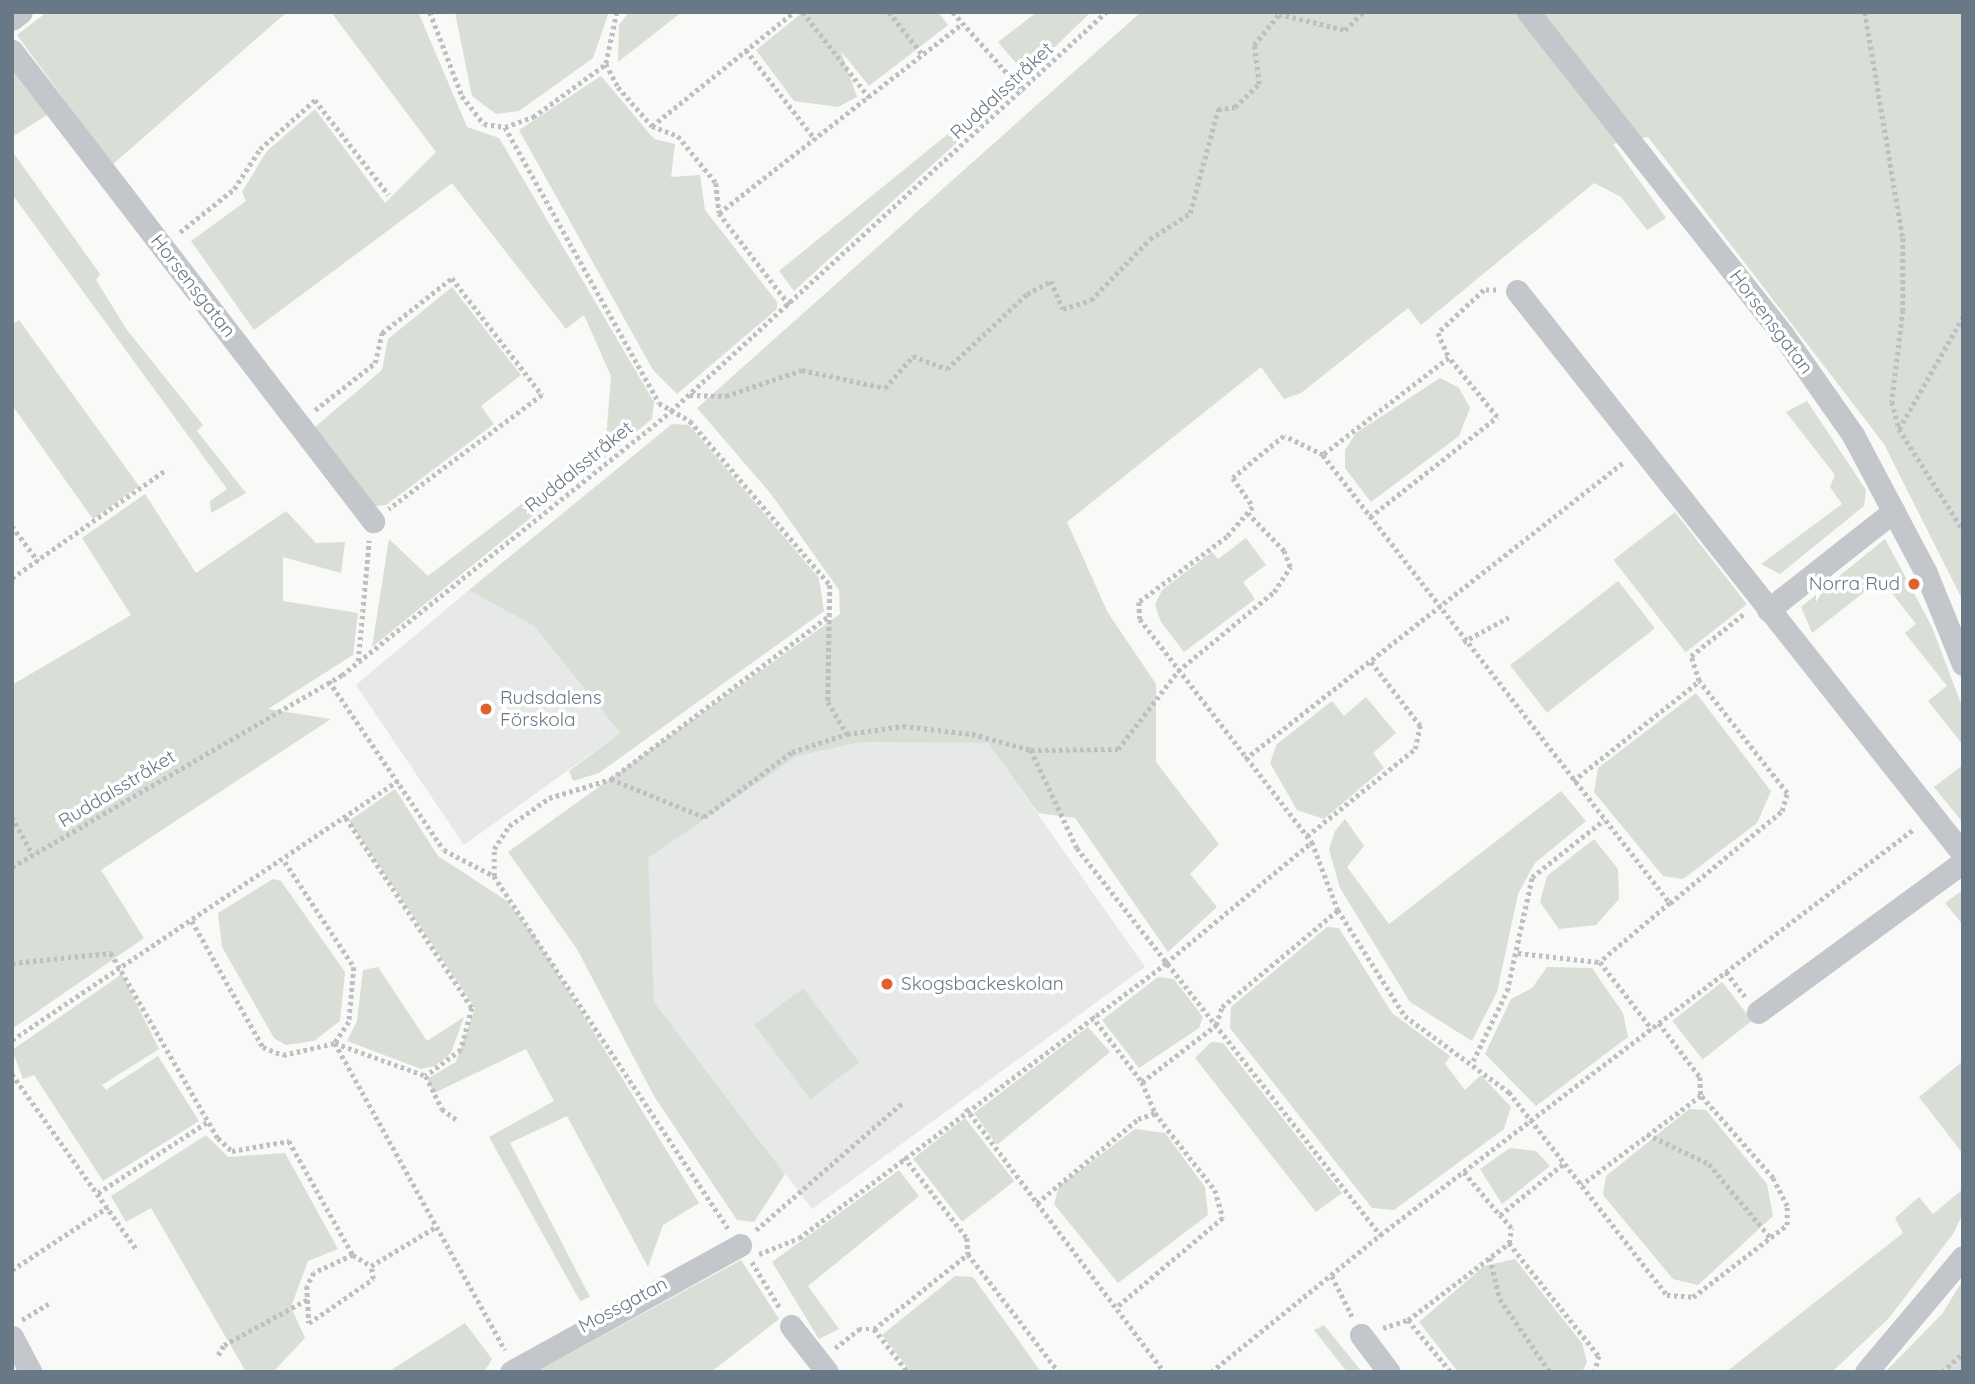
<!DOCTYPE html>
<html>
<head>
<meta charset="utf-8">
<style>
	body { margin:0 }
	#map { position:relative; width:1975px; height:1384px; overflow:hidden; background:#f9f9f7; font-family:Quicksand,sans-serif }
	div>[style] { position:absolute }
	.built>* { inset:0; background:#e7e8e8 }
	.green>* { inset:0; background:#d9ded6; transform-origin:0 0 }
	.path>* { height:4.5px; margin-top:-2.25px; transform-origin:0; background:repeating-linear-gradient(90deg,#bdbfc2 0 3.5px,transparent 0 7px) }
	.minor>* { height:23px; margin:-11.5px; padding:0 11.5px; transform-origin:11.5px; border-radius:11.5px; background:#c3c6ca }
	.dots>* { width:19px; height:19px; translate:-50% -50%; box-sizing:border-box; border:4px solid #fff; border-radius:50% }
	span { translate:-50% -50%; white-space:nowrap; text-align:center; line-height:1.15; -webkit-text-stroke:7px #fff; paint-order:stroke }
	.street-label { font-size:19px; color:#697887 }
	.poi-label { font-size:19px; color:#697887 }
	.right { translate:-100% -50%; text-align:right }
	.left { translate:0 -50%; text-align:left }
	.frame { position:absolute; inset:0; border:14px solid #697887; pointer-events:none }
</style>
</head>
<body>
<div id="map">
	<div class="built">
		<div style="clip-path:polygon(469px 590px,534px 626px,620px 733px,464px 845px,356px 685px)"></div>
		<div style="clip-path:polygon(861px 742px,988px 743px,1145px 967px,812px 1209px,654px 1002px,647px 858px,797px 756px)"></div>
	</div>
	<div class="green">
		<div style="clip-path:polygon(47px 12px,287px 12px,112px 165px,17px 35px)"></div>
		<div style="clip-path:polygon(331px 12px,419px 14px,467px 127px,499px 138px,654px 402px,652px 419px,372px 647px,389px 539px,428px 576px,606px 439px,611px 376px,584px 315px,566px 329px,452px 183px,254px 330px,191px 241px,246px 201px,242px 192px,267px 151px,315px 109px,385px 203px,436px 152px)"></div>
		<div style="clip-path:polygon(455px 12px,609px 12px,593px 58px,519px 111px,496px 114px,472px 96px)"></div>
		<div style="clip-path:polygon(629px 12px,682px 12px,618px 62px,619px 25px)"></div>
		<div style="clip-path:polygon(803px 12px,938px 12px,948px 25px,869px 86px,841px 51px,857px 97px,838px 107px,794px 101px,756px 50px)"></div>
		<div style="clip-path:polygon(1037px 12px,1091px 12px,1026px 75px,998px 42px)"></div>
		<div style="clip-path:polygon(1141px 12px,1963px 12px,1963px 601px,1884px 444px,1648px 137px,1613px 144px,1666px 218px,1647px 230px,1621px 197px,1594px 183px,1421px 325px,1408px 308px,1301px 393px,1284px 399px,1261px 367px,1067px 522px,1108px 613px,1156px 684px,1156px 762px,1219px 844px,1190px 874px,1217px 907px,1168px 952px,1075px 818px,1038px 813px,988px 743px,861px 742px,797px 756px,648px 858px,654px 1002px,785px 1174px,754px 1222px,737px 1220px,654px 1096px,577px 949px,508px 852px,840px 614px,839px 590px,771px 494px,697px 408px)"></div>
		<div style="clip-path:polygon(12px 62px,47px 115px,12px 137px)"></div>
		<div style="clip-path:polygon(601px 76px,654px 139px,675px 144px,671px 177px,700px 175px,705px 210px,777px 302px,777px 309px,677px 394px,653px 370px,519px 130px)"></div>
		<div style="clip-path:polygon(1006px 87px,1010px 94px,794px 291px,779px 271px)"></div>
		<div style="clip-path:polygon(12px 151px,100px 274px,96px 280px,127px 330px,203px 425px,197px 431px,246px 493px,211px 513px,210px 501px,227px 489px,12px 194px)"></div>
		<div style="clip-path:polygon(452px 287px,521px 375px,481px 406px,494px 424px,386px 505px,376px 506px,315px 427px,382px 370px,388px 339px)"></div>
		<div style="clip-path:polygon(19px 320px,139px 486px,93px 519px,12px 405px,12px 325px)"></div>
		<div style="clip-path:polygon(1440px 378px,1459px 388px,1470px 408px,1459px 436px,1371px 502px,1345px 468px,1345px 450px,1356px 433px)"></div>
		<div style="clip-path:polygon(1807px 401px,1866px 490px,1864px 506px,1780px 574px,1761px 564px,1842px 504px,1830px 487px,1835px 475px,1786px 412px)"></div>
		<div style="clip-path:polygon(672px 424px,689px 425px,819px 578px,824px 611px,599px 773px,573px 781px,569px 771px,620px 733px,534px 626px,469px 590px)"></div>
		<div style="clip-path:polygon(145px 494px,196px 573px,286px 511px,316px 543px,345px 542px,341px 573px,283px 557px,283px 601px,358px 613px,353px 655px,268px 709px,331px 719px,101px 870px,144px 938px,12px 1029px,12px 685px,131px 615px,82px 538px)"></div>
		<div style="left:1675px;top:512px;width:117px;height:78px;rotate:52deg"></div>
		<div style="clip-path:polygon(1246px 538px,1266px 565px,1243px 582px,1255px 599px,1184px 652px,1161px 622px,1155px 605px,1162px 590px,1212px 552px,1218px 559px)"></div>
		<div style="clip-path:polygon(1885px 539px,1932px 627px,1963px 709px,1963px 745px,1928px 701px,1947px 686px,1905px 633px,1916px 624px,1881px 579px,1812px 633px,1801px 607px)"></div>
		<div style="left:1618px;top:581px;width:60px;height:137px;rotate:52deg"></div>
		<div style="clip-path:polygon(1696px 693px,1771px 791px,1757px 823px,1683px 879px,1663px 876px,1594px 792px,1598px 768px)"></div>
		<div style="clip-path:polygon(1366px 697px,1396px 733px,1373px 753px,1384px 768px,1324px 819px,1297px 810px,1270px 763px,1277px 744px,1332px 701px,1344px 716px)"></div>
		<div style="clip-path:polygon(1963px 765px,1963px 823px,1934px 787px)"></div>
		<div style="clip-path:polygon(395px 789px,438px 856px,507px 901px,535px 937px,699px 1203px,663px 1225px,648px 1267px,567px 1116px,510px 1143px,590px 1297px,580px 1301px,489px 1137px,554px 1101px,526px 1049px,434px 1093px,427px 1079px,456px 1062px,475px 1008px,349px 821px)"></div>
		<div style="clip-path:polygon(1561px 791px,1586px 821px,1535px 863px,1518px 894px,1497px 992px,1472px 1041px,1410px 1002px,1340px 888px,1329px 849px,1335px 831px,1345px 819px,1364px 846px,1347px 867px,1389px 924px)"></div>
		<div style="clip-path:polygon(1594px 839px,1618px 869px,1619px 899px,1596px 925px,1559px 929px,1540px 902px,1547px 876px)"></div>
		<div style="clip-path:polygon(273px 879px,281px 881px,345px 972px,340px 1021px,314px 1041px,286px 1045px,274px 1038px,222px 947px,218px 913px)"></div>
		<div style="clip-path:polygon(1963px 890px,1963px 925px,1945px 903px)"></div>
		<div style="clip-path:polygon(1327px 927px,1339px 928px,1392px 1013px,1450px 1056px,1445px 1064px,1465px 1090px,1481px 1075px,1511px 1107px,1504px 1129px,1394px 1210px,1372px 1208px,1230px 1028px,1231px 1007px)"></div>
		<div style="clip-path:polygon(378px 967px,427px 1041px,464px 1017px,451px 1053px,435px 1066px,421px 1069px,347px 1041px,357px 1021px,363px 970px)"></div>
		<div style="clip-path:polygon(1547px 967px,1592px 968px,1623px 1013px,1628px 1037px,1536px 1106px,1485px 1054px,1511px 999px,1532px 988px)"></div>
		<div style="clip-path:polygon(122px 974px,159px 1049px,102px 1085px,106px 1090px,158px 1056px,199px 1121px,103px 1181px,34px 1075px,23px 1079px,12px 1050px)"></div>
		<div style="clip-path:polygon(1158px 977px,1174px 979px,1203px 1017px,1199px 1028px,1139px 1068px,1102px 1020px)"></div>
		<div style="left:1722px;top:982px;width:49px;height:63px;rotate:52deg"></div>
		<div style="left:803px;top:988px;width:93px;height:61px;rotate:53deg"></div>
		<div style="clip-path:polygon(1088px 1027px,1110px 1052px,997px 1145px,974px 1113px)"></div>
		<div style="clip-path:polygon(1211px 1042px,1223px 1043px,1342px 1193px,1316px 1212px,1195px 1058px)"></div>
		<div style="clip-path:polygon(1963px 1061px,1963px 1154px,1919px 1097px)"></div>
		<div style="clip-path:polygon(1689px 1109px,1706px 1110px,1767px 1184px,1773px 1216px,1698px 1285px,1673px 1279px,1603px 1195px,1606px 1176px)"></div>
		<div style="left:965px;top:1118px;width:80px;height:66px;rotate:52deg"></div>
		<div style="clip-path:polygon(1135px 1129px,1165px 1133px,1205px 1187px,1208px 1215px,1118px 1283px,1054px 1204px,1059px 1186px)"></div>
		<div style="clip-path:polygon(206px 1135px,228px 1157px,285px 1153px,338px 1249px,308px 1261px,291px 1307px,305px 1338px,273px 1372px,246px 1372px,151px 1208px,126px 1222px,111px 1196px)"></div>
		<div style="clip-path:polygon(1510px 1148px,1536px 1151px,1550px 1166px,1502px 1204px,1480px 1169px)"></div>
		<div style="clip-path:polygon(899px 1170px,919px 1196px,808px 1286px,839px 1329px,819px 1339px,772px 1262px)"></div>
		<div style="clip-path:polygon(1963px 1189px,1963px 1213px,1953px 1234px,1889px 1318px,1832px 1372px,1726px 1372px,1903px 1233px,1895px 1218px,1919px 1197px,1933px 1214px)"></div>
		<div style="clip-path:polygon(1515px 1259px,1582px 1343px,1587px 1362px,1582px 1372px,1458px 1372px,1419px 1322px,1484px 1266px)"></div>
		<div style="clip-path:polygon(741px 1260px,779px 1319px,711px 1372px,536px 1372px)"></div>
		<div style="clip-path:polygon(955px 1276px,973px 1277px,1041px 1372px,911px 1372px,882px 1335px)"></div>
		<div style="clip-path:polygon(1963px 1280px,1963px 1372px,1885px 1372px,1942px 1314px)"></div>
		<div style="clip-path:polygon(465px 1323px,492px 1359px,484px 1372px,388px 1372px)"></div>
		<div style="clip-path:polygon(1324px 1325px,1362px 1372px,1347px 1372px,1314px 1330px)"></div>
	</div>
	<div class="path">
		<div style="left:430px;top:12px;width:90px;rotate:69.1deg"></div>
		<div style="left:462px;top:96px;width:36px;rotate:52deg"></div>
		<div style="left:484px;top:124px;width:21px;rotate:8deg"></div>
		<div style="left:505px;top:127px;width:30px;rotate:-20deg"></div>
		<div style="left:533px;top:117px;width:90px;rotate:-36deg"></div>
		<div style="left:617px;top:12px;width:53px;rotate:101.9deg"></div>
		<div style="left:606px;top:64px;width:26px;rotate:62deg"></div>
		<div style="left:618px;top:87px;width:52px;rotate:48.9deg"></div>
		<div style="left:652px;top:126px;width:28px;rotate:21deg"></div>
		<div style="left:678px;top:136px;width:60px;rotate:51deg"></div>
		<div style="left:716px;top:183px;width:30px;rotate:84deg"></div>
		<div style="left:719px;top:213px;width:117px;rotate:52.6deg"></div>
		<div style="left:803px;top:12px;width:108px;rotate:52.2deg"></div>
		<div style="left:889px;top:12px;width:55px;rotate:51.7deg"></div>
		<div style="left:953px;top:12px;width:106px;rotate:48.5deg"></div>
		<div style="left:1865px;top:12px;width:229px;rotate:80.5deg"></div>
		<div style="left:1903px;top:238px;width:72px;rotate:90deg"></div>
		<div style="left:1903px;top:310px;width:93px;rotate:96.8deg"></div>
		<div style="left:1892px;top:402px;width:28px;rotate:75deg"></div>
		<div style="left:1899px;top:429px;width:129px;rotate:-60.3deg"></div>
		<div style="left:746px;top:50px;width:113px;rotate:52.2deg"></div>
		<div style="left:652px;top:126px;width:182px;rotate:-38.8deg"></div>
		<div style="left:505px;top:127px;width:316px;rotate:60.8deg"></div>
		<div style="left:659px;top:403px;width:36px;rotate:30deg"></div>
		<div style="left:690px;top:421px;width:216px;rotate:49.5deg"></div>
		<div style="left:830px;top:585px;width:117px;rotate:91deg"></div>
		<div style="left:828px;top:702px;width:37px;rotate:59deg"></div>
		<div style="left:719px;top:213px;width:308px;rotate:-37.9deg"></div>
		<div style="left:180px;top:232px;width:69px;rotate:-38.5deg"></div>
		<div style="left:234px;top:189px;width:48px;rotate:-57deg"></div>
		<div style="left:260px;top:149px;width:74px;rotate:-41.7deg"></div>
		<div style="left:315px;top:100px;width:120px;rotate:52.1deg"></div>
		<div style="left:1496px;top:290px;width:12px;rotate:180deg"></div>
		<div style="left:1484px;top:290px;width:63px;rotate:136.9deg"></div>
		<div style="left:1438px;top:333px;width:27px;rotate:66deg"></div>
		<div style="left:1449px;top:358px;width:159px;rotate:142.4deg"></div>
		<div style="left:1323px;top:455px;width:567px;rotate:52.24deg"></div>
		<div style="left:1670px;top:903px;width:92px;rotate:139.9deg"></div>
		<div style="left:1600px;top:962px;width:85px;rotate:52.2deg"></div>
		<div style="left:690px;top:395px;width:36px;rotate:2deg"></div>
		<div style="left:726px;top:396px;width:80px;rotate:-18.9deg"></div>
		<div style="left:802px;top:370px;width:85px;rotate:12.2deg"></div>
		<div style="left:885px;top:388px;width:43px;rotate:-48.8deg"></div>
		<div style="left:913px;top:356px;width:36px;rotate:21deg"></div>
		<div style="left:947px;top:369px;width:110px;rotate:-43.2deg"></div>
		<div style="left:1027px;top:294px;width:27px;rotate:-28deg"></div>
		<div style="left:1051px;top:281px;width:30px;rotate:67deg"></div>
		<div style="left:1063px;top:309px;width:29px;rotate:-18deg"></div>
		<div style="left:1091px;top:300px;width:85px;rotate:-46deg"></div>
		<div style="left:1150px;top:239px;width:48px;rotate:-33deg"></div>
		<div style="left:1190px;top:213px;width:108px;rotate:-74.9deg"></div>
		<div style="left:1218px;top:109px;width:17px;rotate:-7deg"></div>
		<div style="left:1235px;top:107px;width:33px;rotate:-44deg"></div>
		<div style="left:1259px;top:84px;width:39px;rotate:-97deg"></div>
		<div style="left:1254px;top:45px;width:40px;rotate:-51deg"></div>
		<div style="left:1279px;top:14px;width:68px;rotate:13.6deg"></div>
		<div style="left:1345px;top:30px;width:25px;rotate:-45deg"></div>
		<div style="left:315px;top:410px;width:76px;rotate:-38.1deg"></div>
		<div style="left:375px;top:363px;width:31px;rotate:-77deg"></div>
		<div style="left:382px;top:333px;width:89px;rotate:-38.2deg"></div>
		<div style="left:452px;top:278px;width:148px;rotate:52.4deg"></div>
		<div style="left:542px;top:395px;width:191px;rotate:143.3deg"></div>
		<div style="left:1899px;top:429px;width:120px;rotate:57.6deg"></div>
		<div style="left:1323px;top:455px;width:43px;rotate:-154deg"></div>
		<div style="left:1284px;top:436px;width:66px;rotate:140.5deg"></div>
		<div style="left:1233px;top:478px;width:35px;rotate:55deg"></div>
		<div style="left:1253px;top:507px;width:40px;rotate:131deg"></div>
		<div style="left:1227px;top:537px;width:109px;rotate:143.5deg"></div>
		<div style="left:1139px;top:602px;width:17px;rotate:87deg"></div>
		<div style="left:1140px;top:619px;width:282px;rotate:52.4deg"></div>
		<div style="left:1312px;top:842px;width:73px;rotate:69.1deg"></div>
		<div style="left:1338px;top:910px;width:125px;rotate:57.7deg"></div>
		<div style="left:1405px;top:1016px;width:129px;rotate:36.2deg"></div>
		<div style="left:1509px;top:1092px;width:257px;rotate:52.1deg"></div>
		<div style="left:1667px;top:1295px;width:26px;rotate:4deg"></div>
		<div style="left:1693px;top:1297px;width:118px;rotate:-37.5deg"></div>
		<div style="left:1787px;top:1225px;width:19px;rotate:-90deg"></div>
		<div style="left:1787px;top:1206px;width:31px;rotate:-117deg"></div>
		<div style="left:1773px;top:1178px;width:109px;rotate:-131.3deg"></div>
		<div style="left:1701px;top:1096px;width:149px;rotate:143.2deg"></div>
		<div style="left:1370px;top:517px;width:162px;rotate:-38.2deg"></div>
		<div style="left:1497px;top:417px;width:76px;rotate:-129.1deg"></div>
		<div style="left:12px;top:526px;width:44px;rotate:53.4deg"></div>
		<div style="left:12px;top:578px;width:189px;rotate:-35.1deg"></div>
		<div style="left:1463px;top:642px;width:52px;rotate:-28.5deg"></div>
		<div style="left:358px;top:661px;width:121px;rotate:-84.8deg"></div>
		<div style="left:329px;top:681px;width:204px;rotate:55.8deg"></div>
		<div style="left:444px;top:850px;width:56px;rotate:27.5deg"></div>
		<div style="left:494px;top:876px;width:423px;rotate:56.4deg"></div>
		<div style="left:1031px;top:750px;width:108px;rotate:64.9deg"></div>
		<div style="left:1077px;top:848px;width:492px;rotate:51.9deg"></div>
		<div style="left:1245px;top:759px;width:482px;rotate:-38.1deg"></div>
		<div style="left:611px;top:779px;width:274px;rotate:-36.8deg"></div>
		<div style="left:1573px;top:781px;width:161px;rotate:-38.4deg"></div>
		<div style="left:12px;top:817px;width:43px;rotate:61.1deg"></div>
		<div style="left:346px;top:818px;width:228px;rotate:56.4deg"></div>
		<div style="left:472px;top:1008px;width:43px;rotate:104.7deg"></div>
		<div style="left:461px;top:1050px;width:44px;rotate:143.4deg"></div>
		<div style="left:1307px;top:836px;width:139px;rotate:-38.9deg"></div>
		<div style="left:1415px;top:749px;width:24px;rotate:-78deg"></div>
		<div style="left:1420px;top:726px;width:82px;rotate:-127.6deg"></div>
		<div style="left:285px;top:862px;width:126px;rotate:56.7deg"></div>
		<div style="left:354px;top:967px;width:55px;rotate:95.2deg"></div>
		<div style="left:349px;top:1022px;width:25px;rotate:124deg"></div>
		<div style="left:335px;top:1043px;width:351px;rotate:61deg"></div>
		<div style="left:12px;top:867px;width:382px;rotate:-30.2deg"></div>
		<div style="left:342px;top:675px;width:422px;rotate:-38.7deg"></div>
		<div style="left:671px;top:411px;width:590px;rotate:-42.53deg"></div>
		<div style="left:494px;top:876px;width:27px;rotate:-90deg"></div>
		<div style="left:494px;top:849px;width:27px;rotate:-57deg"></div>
		<div style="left:509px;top:826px;width:49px;rotate:-35deg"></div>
		<div style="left:549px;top:798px;width:65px;rotate:-17deg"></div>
		<div style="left:611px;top:779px;width:100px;rotate:22.2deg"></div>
		<div style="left:704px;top:817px;width:109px;rotate:-36.5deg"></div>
		<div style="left:792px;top:752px;width:58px;rotate:-18.1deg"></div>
		<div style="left:847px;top:734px;width:57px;rotate:-8.1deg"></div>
		<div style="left:903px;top:726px;width:69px;rotate:6.6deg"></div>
		<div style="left:972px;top:734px;width:61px;rotate:15.2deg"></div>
		<div style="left:1031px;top:750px;width:87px;rotate:-0.7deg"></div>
		<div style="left:1118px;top:749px;width:98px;rotate:-52.4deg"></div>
		<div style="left:1178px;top:671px;width:124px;rotate:-39.5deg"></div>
		<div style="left:1274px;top:592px;width:30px;rotate:-57deg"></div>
		<div style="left:1290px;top:567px;width:17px;rotate:-111deg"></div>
		<div style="left:1284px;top:551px;width:53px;rotate:-134.2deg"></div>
		<div style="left:1670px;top:903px;width:145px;rotate:-39.4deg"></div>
		<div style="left:1782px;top:811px;width:19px;rotate:-74deg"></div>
		<div style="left:1787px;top:793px;width:142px;rotate:-128.2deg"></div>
		<div style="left:1699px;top:681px;width:26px;rotate:-108deg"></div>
		<div style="left:1691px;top:656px;width:70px;rotate:-38.7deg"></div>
		<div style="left:192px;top:921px;width:145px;rotate:60.6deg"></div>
		<div style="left:263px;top:1047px;width:22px;rotate:22deg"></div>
		<div style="left:283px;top:1055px;width:53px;rotate:-13deg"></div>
		<div style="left:335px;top:1043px;width:97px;rotate:19.9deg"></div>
		<div style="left:426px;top:1076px;width:37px;rotate:64deg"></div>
		<div style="left:442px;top:1109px;width:21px;rotate:37deg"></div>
		<div style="left:1518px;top:953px;width:82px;rotate:6.3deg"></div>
		<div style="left:12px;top:963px;width:100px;rotate:-5.8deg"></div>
		<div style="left:111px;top:953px;width:214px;rotate:60deg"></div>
		<div style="left:218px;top:1138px;width:19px;rotate:43deg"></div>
		<div style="left:232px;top:1151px;width:58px;rotate:-10deg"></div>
		<div style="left:289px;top:1141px;width:131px;rotate:60.7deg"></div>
		<div style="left:353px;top:1255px;width:21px;rotate:31deg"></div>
		<div style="left:371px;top:1266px;width:74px;rotate:-31.1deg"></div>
		<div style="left:1726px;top:972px;width:31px;rotate:52deg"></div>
		<div style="left:1092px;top:1016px;width:83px;rotate:52.9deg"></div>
		<div style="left:1142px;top:1082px;width:93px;rotate:-37.6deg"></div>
		<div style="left:1216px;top:1025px;width:19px;rotate:-72deg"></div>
		<div style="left:1222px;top:1007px;width:151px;rotate:-39.9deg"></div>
		<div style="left:1659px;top:1023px;width:68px;rotate:52.8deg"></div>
		<div style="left:1700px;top:1077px;width:19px;rotate:87deg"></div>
		<div style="left:12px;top:1040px;width:465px;rotate:-33.9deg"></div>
		<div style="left:1473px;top:1061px;width:78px;rotate:-64.1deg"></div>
		<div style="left:1507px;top:991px;width:117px;rotate:-77.6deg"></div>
		<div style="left:1532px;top:877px;width:92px;rotate:-38.4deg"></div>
		<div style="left:12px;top:1074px;width:217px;rotate:54.6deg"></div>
		<div style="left:1142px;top:1082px;width:34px;rotate:67deg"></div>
		<div style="left:966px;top:1108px;width:330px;rotate:53.1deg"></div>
		<div style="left:1647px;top:1134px;width:69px;rotate:25.8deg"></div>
		<div style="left:1709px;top:1164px;width:95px;rotate:50.1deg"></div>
		<div style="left:904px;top:1157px;width:103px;rotate:52.1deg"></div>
		<div style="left:967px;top:1238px;width:16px;rotate:86deg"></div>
		<div style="left:1464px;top:1172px;width:56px;rotate:50.1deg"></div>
		<div style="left:1500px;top:1215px;width:81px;rotate:-39deg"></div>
		<div style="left:98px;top:1193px;width:132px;rotate:-33deg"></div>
		<div style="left:1037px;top:1203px;width:131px;rotate:-39.7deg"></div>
		<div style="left:1138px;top:1119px;width:18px;rotate:-19deg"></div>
		<div style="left:1155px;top:1113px;width:98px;rotate:52.1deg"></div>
		<div style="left:1215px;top:1190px;width:29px;rotate:74deg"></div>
		<div style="left:1223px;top:1218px;width:140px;rotate:139.9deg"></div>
		<div style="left:756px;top:1230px;width:194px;rotate:-41deg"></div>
		<div style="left:1509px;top:1243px;width:144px;rotate:51.5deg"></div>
		<div style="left:1599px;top:1356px;width:16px;rotate:104deg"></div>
		<div style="left:759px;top:1254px;width:43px;rotate:-21.8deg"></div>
		<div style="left:799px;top:1238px;width:459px;rotate:-36.8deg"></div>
		<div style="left:1166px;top:963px;width:190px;rotate:-39.7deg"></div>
		<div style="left:353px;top:1255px;width:43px;rotate:155.2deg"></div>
		<div style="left:314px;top:1273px;width:15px;rotate:118deg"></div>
		<div style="left:307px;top:1286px;width:37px;rotate:87deg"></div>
		<div style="left:309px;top:1323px;width:78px;rotate:-34.5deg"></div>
		<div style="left:373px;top:1279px;width:13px;rotate:-99deg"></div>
		<div style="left:1490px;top:1258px;width:42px;rotate:76.3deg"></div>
		<div style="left:1500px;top:1299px;width:88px;rotate:55.6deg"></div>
		<div style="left:752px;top:1262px;width:54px;rotate:58.7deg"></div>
		<div style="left:12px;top:1270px;width:115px;rotate:-33.3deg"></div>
		<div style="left:1332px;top:1276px;width:45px;rotate:63.4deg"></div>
		<div style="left:22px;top:1320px;width:31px;rotate:-32deg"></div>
		<div style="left:1408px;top:1320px;width:67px;rotate:50.4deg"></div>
		<div style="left:1383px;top:1328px;width:26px;rotate:-18deg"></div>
		<div style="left:1408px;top:1320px;width:127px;rotate:-37.3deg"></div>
		<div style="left:1509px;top:1243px;width:15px;rotate:-82deg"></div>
		<div style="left:1511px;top:1228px;width:17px;rotate:-130deg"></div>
		<div style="left:874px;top:1329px;width:55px;rotate:51.7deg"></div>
		<div style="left:835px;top:1348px;width:31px;rotate:-38deg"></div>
		<div style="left:859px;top:1329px;width:15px"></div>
		<div style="left:874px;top:1329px;width:120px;rotate:-38.6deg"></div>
		<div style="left:968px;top:1254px;width:149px;rotate:52.4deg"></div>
		<div style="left:218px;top:1355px;width:12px;rotate:-59deg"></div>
		<div style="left:224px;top:1345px;width:96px;rotate:-28.7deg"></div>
		<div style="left:1211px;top:1372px;width:218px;rotate:-39deg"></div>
		<div style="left:1380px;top:1235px;width:671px;rotate:-37.25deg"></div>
		<div style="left:1942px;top:1372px;width:28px;rotate:-42deg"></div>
	</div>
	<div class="minor">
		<div style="left:1528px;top:12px;width:412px;rotate:51.7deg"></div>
		<div style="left:1783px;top:335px;width:122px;rotate:55deg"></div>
		<div style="left:1853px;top:435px;width:156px;rotate:62.1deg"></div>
		<div style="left:1926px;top:573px;width:98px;rotate:67.9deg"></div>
		<div style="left:12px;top:19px;width:11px;rotate:-38deg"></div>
		<div style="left:12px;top:51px;width:593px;rotate:52.47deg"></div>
		<div style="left:1517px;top:291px;width:718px;rotate:51.61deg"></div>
		<div style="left:1768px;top:610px;width:160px;rotate:-38.2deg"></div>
		<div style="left:1758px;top:1012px;width:254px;rotate:-36.2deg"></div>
		<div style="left:791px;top:1326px;width:58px;rotate:52deg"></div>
		<div style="left:1361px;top:1335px;width:46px;rotate:52.9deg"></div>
		<div style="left:12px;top:1337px;width:40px;rotate:62deg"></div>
		<div style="left:511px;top:1372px;width:262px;rotate:-29deg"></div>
		<div style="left:1866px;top:1372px;width:150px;rotate:-49.9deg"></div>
	</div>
	<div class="dots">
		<div style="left:1914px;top:584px;background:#e06130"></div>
		<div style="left:486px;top:709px;background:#e06130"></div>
		<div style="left:887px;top:984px;background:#e06130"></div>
	</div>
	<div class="street-label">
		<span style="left:1002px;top:91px;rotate:-43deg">Ruddalsstråket</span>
		<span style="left:193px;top:286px;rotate:52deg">Horsensgatan</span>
		<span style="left:1771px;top:322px;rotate:53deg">Horsensgatan</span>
		<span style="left:579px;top:467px;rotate:-39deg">Ruddalsstråket</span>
		<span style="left:117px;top:789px;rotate:-31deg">Ruddalsstråket</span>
		<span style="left:623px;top:1305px;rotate:-28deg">Mossgatan</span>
	</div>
	<div class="poi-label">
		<span class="right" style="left:1900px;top:584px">Norra Rud</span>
		<span class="left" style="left:500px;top:709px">Rudsdalens<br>Förskola</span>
		<span class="left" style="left:901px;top:984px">Skogsbackeskolan</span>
	</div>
	<div class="frame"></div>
</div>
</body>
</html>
